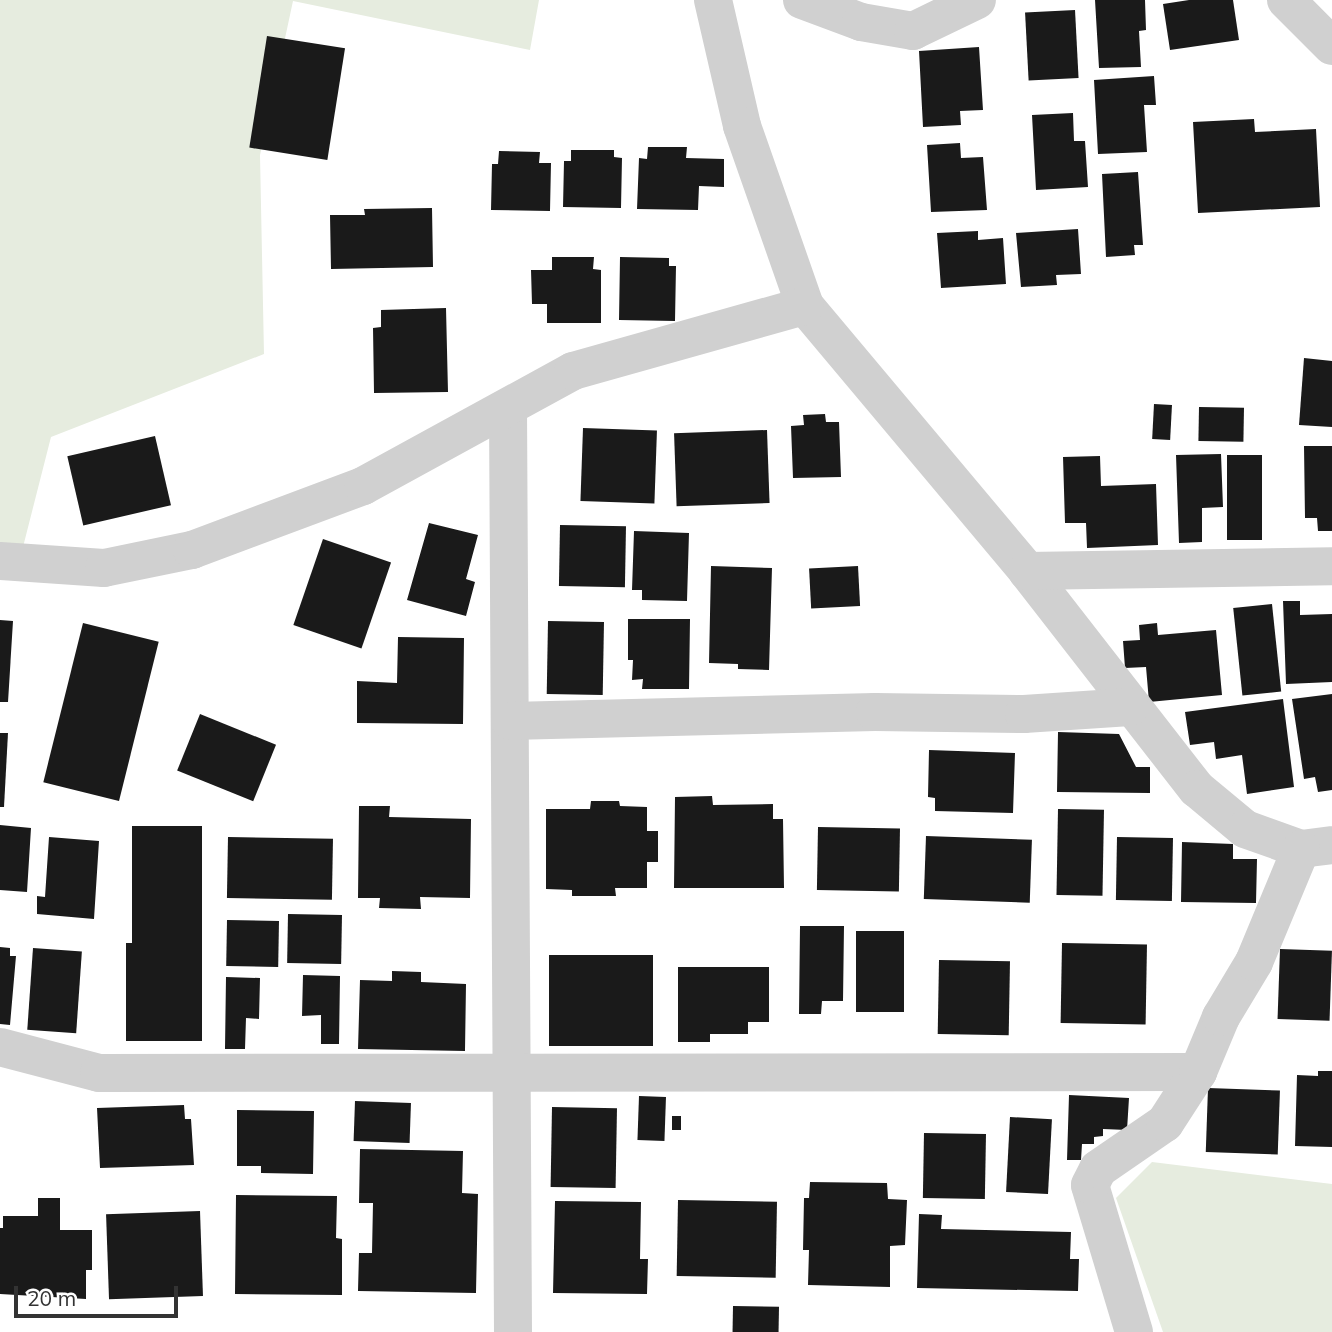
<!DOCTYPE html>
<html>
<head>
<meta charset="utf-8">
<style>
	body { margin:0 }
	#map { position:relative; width:1332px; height:1332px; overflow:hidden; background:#fff; font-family:Mulish,sans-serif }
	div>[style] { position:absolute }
	.green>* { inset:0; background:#e6ecdf }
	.building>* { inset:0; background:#1a1a1a; transform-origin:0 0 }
	.minor>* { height:38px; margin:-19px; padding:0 19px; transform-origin:19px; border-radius:19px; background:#d0d0d0 }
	span { translate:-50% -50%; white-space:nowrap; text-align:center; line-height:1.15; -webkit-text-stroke:7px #fff; paint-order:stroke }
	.scale { position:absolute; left:14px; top:1286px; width:164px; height:32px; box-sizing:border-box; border:4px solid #333; border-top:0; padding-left:9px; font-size:21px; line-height:24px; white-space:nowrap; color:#333; -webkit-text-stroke:5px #fff; paint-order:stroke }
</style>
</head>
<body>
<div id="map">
	<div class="green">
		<div style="clip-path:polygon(0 0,539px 0,530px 50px,293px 1px,260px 155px,264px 354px,51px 437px,23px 547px,0 544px)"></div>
		<div style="clip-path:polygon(1152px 1162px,1332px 1184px,1332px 1332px,1163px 1332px,1116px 1198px)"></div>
	</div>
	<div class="building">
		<div style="clip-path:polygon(1095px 0,1145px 0,1146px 30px,1139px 31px,1141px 67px,1099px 68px)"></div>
		<div style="clip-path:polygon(1189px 0,1233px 0,1239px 40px,1170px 50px,1163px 4px)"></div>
		<div style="left:1075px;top:10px;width:68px;height:50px;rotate:87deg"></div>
		<div style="left:267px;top:36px;width:79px;height:113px;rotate:9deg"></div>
		<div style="clip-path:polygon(979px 47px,983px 110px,960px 111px,961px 125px,923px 127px,919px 51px)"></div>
		<div style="clip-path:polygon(1154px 76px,1156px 105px,1144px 105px,1147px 152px,1098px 154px,1094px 80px)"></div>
		<div style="clip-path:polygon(1073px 113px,1074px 141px,1085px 141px,1088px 187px,1036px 190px,1032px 115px)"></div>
		<div style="clip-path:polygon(1254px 119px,1255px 132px,1316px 129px,1320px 207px,1198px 213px,1193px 122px)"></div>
		<div style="clip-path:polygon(960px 143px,961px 158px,983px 157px,987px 210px,931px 212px,927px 145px)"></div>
		<div style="clip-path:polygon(648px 147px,687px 147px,686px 158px,724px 159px,724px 187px,699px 186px,698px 210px,637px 209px,639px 158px,647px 159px)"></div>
		<div style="clip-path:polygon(571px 150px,614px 150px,614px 157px,622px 158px,621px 208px,563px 207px,564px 161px,571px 161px)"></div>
		<div style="clip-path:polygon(499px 151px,540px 152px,539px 163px,551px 163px,550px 211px,491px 210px,492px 164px,498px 164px)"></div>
		<div style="clip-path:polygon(1138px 172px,1143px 245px,1134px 245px,1135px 255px,1106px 257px,1102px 174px)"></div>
		<div style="clip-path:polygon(432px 208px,433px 267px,331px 269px,330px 215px,365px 215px,364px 209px)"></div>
		<div style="clip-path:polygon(1078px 229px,1081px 274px,1056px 275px,1057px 285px,1021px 287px,1016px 233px)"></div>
		<div style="clip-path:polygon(978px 231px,978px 240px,1003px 238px,1006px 284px,941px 288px,937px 233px)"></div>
		<div style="clip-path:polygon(552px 257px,594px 257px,593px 269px,601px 270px,601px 323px,547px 323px,547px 304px,532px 304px,531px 270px,552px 270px)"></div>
		<div style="clip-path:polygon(620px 257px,669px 258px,669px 266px,676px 266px,675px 321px,619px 320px)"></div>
		<div style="clip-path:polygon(446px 308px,448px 392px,374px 393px,373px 328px,381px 327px,381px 310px)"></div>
		<div style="clip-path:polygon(1304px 358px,1332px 361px,1332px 427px,1299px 425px)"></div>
		<div style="left:1154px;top:404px;width:18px;height:35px;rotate:3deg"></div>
		<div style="left:1199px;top:407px;width:45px;height:34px;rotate:1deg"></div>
		<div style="clip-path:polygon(825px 414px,826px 422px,839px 422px,841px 477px,793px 478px,791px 426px,804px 425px,803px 415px)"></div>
		<div style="left:583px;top:428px;width:74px;height:73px;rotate:2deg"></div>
		<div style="left:767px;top:430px;width:73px;height:93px;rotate:88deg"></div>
		<div style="left:155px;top:436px;width:71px;height:90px;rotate:77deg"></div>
		<div style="clip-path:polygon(1304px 446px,1332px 446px,1332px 531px,1318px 531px,1317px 518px,1305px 518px)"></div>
		<div style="clip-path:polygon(1221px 454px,1223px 507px,1202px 508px,1202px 542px,1179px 543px,1176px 455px)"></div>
		<div style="left:1227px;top:455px;width:35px;height:85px"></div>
		<div style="clip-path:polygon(1100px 456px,1101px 486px,1156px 484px,1158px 545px,1087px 548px,1086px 523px,1065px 523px,1063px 457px)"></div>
		<div style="clip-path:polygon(429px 523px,478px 535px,466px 579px,475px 582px,466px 616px,407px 600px)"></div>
		<div style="left:560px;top:525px;width:66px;height:61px;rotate:1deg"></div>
		<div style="clip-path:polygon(634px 531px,689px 533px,687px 601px,642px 600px,642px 590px,632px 590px)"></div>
		<div style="left:323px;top:539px;width:72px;height:91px;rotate:19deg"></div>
		<div style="clip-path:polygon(711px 566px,772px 568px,769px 670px,738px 669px,738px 664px,709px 663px)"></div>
		<div style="left:858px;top:566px;width:40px;height:49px;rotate:87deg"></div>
		<div style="clip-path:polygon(1283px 601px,1300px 601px,1300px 615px,1332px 614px,1332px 682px,1286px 684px)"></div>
		<div style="left:1272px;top:604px;width:88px;height:39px;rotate:84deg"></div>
		<div style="clip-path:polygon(628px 619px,690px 619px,689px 689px,642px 689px,643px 679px,632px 680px,633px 660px,628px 660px)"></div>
		<div style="clip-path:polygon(0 620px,13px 621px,8px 702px,0 702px)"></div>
		<div style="left:548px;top:621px;width:56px;height:73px;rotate:1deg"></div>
		<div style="left:83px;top:623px;width:78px;height:164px;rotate:14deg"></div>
		<div style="clip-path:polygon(1157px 623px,1158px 635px,1216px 630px,1222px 695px,1149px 702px,1146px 667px,1125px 668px,1123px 641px,1140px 640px,1139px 625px)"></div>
		<div style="clip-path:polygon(398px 637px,464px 638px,463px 724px,357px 723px,357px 681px,397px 683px)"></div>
		<div style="clip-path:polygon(1332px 694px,1332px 790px,1318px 792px,1315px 777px,1304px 779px,1292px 699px)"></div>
		<div style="clip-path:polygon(1283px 699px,1294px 787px,1247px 794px,1242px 755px,1216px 759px,1214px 742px,1190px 745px,1185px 712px)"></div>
		<div style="left:200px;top:714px;width:82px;height:61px;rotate:22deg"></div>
		<div style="clip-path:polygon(1058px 732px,1119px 734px,1136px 767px,1150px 767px,1150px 793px,1057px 792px)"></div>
		<div style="clip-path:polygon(0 733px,8px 733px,4px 807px,0 807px)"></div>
		<div style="clip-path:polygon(929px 750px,1015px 753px,1013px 813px,935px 811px,935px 798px,928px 797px)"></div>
		<div style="clip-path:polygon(712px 796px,713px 805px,773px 804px,773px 819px,783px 819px,784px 888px,674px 888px,675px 797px)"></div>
		<div style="clip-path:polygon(591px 801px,619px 801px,620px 806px,647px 807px,647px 831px,658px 831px,658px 862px,647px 862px,647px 888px,615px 888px,616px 896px,572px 896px,572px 890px,546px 889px,546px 809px,590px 809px)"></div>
		<div style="clip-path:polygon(359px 806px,390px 806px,389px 817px,471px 819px,470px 898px,420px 897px,421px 909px,379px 908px,380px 898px,358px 898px)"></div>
		<div style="left:1058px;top:809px;width:46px;height:86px;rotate:1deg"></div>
		<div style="clip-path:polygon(0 825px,31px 828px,27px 892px,0 890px)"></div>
		<div style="clip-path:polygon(132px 826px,202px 826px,202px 1041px,126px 1041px,126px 943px,132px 943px)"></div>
		<div style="left:818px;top:827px;width:82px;height:63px;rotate:1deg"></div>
		<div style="left:926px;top:836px;width:106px;height:63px;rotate:2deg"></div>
		<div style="clip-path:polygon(49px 837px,99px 841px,94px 919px,37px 914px,37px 896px,45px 897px)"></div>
		<div style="left:228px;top:837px;width:105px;height:61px;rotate:1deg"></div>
		<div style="left:1117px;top:837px;width:56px;height:63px;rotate:1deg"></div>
		<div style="clip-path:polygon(1182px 842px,1233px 844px,1233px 859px,1257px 859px,1256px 903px,1181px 902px)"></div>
		<div style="left:288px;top:914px;width:54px;height:49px;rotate:1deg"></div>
		<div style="left:227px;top:920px;width:52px;height:46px;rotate:1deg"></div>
		<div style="clip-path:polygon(800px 926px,844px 926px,843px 1001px,822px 1001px,821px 1014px,799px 1014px)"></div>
		<div style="left:856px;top:931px;width:48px;height:81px"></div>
		<div style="left:1062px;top:943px;width:85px;height:80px;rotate:1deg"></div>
		<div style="clip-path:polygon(0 947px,10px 948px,10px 956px,16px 956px,10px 1025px,0 1024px)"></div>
		<div style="left:33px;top:948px;width:49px;height:82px;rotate:4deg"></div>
		<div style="left:1280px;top:949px;width:52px;height:70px;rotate:2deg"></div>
		<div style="left:653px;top:955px;width:91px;height:104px;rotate:90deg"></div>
		<div style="left:939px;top:960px;width:71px;height:74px;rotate:1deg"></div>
		<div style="clip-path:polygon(678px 967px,769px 967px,769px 1022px,748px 1022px,748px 1034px,710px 1034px,710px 1042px,678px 1042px)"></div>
		<div style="clip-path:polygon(392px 971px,421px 972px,421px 982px,466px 984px,465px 1051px,358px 1049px,360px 980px,392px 981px)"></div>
		<div style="clip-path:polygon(303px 975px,340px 976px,339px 1044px,321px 1044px,321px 1015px,302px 1016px)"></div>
		<div style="clip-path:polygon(226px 977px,260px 978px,259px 1019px,246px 1018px,245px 1049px,225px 1049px)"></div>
		<div style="clip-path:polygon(1318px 1071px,1332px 1071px,1332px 1147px,1295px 1146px,1297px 1075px,1318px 1076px)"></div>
		<div style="left:1208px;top:1088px;width:72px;height:64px;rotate:2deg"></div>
		<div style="clip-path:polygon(1069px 1095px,1129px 1098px,1127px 1130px,1103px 1129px,1103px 1136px,1094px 1137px,1094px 1144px,1082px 1144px,1081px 1160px,1067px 1160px)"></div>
		<div style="left:639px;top:1096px;width:27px;height:44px;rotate:2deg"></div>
		<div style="left:355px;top:1101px;width:56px;height:40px;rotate:2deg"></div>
		<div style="clip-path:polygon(184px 1105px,185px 1119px,191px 1119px,194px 1165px,100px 1168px,97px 1108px)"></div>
		<div style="left:552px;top:1107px;width:65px;height:80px;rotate:1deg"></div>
		<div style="clip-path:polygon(237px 1110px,314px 1111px,313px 1174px,261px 1173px,261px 1166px,237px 1166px)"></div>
		<div style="left:672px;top:1116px;width:9px;height:14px"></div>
		<div style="left:1010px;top:1117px;width:42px;height:75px;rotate:3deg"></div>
		<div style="left:924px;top:1133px;width:62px;height:65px;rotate:1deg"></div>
		<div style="clip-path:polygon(360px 1149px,463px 1151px,462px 1193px,478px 1194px,476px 1293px,358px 1291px,359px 1253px,372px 1253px,373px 1203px,359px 1203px)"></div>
		<div style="clip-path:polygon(810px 1182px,887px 1183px,888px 1199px,907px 1200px,905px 1245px,890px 1246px,890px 1287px,808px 1285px,809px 1250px,803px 1250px,804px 1198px,809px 1198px)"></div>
		<div style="clip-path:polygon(236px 1195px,337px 1196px,336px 1238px,342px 1239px,342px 1295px,235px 1294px)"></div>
		<div style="clip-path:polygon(38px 1198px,60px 1198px,60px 1230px,92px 1230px,92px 1270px,86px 1270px,86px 1299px,0 1294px,0 1228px,3px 1228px,3px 1216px,38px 1216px)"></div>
		<div style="left:678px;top:1200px;width:99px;height:76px;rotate:1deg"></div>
		<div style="clip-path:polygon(555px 1201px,641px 1202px,640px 1259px,648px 1259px,647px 1294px,553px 1293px)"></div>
		<div style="left:200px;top:1211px;width:85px;height:94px;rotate:88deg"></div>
		<div style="clip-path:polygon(919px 1214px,942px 1215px,941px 1229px,1071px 1232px,1070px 1259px,1079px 1259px,1078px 1291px,917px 1288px)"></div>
		<div style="left:733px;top:1306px;width:46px;height:26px;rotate:1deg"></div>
	</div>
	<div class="minor">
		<div style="left:713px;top:0;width:129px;rotate:77deg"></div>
		<div style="left:742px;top:126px;width:191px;rotate:70.7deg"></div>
		<div style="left:805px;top:306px;width:346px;rotate:50deg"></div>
		<div style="left:1027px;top:571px;width:276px;rotate:52.1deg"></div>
		<div style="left:1197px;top:789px;width:62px;rotate:39.8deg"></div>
		<div style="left:1245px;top:829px;width:59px;rotate:19.7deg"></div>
		<div style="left:1301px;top:849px;width:31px;rotate:-7deg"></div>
		<div style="left:802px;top:0;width:63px;rotate:20.4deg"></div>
		<div style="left:861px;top:22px;width:53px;rotate:9.8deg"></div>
		<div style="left:913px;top:31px;width:71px;rotate:-25.8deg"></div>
		<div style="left:1286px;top:0;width:65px;rotate:45deg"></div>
		<div style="left:508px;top:408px;width:924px;rotate:89.69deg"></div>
		<div style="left:0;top:561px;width:104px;rotate:3.9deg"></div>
		<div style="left:104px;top:568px;width:90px;rotate:-11.6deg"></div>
		<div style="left:192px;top:550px;width:183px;rotate:-20.5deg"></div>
		<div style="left:363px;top:486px;width:239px;rotate:-28.7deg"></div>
		<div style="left:573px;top:371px;width:241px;rotate:-15.7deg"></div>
		<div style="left:1027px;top:571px;width:305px;rotate:-0.9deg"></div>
		<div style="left:510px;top:721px;width:365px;rotate:-1.4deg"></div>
		<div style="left:875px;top:712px;width:149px;rotate:0.8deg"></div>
		<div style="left:1024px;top:714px;width:106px;rotate:-3.8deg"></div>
		<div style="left:0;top:1047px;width:102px;rotate:14.7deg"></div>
		<div style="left:99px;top:1073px;width:1099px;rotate:-0.05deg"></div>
		<div style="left:1134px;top:1332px;width:153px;rotate:-106.7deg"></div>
		<div style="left:1090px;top:1185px;width:18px;rotate:-63deg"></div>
		<div style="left:1098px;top:1169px;width:81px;rotate:-34.5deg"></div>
		<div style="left:1165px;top:1123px;width:61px;rotate:-57.1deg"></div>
		<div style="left:1198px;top:1072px;width:60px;rotate:-67.3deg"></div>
		<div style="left:1221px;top:1017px;width:64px;rotate:-59deg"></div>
		<div style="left:1254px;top:962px;width:122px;rotate:-67.4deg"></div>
	</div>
	<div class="scale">20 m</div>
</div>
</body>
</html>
